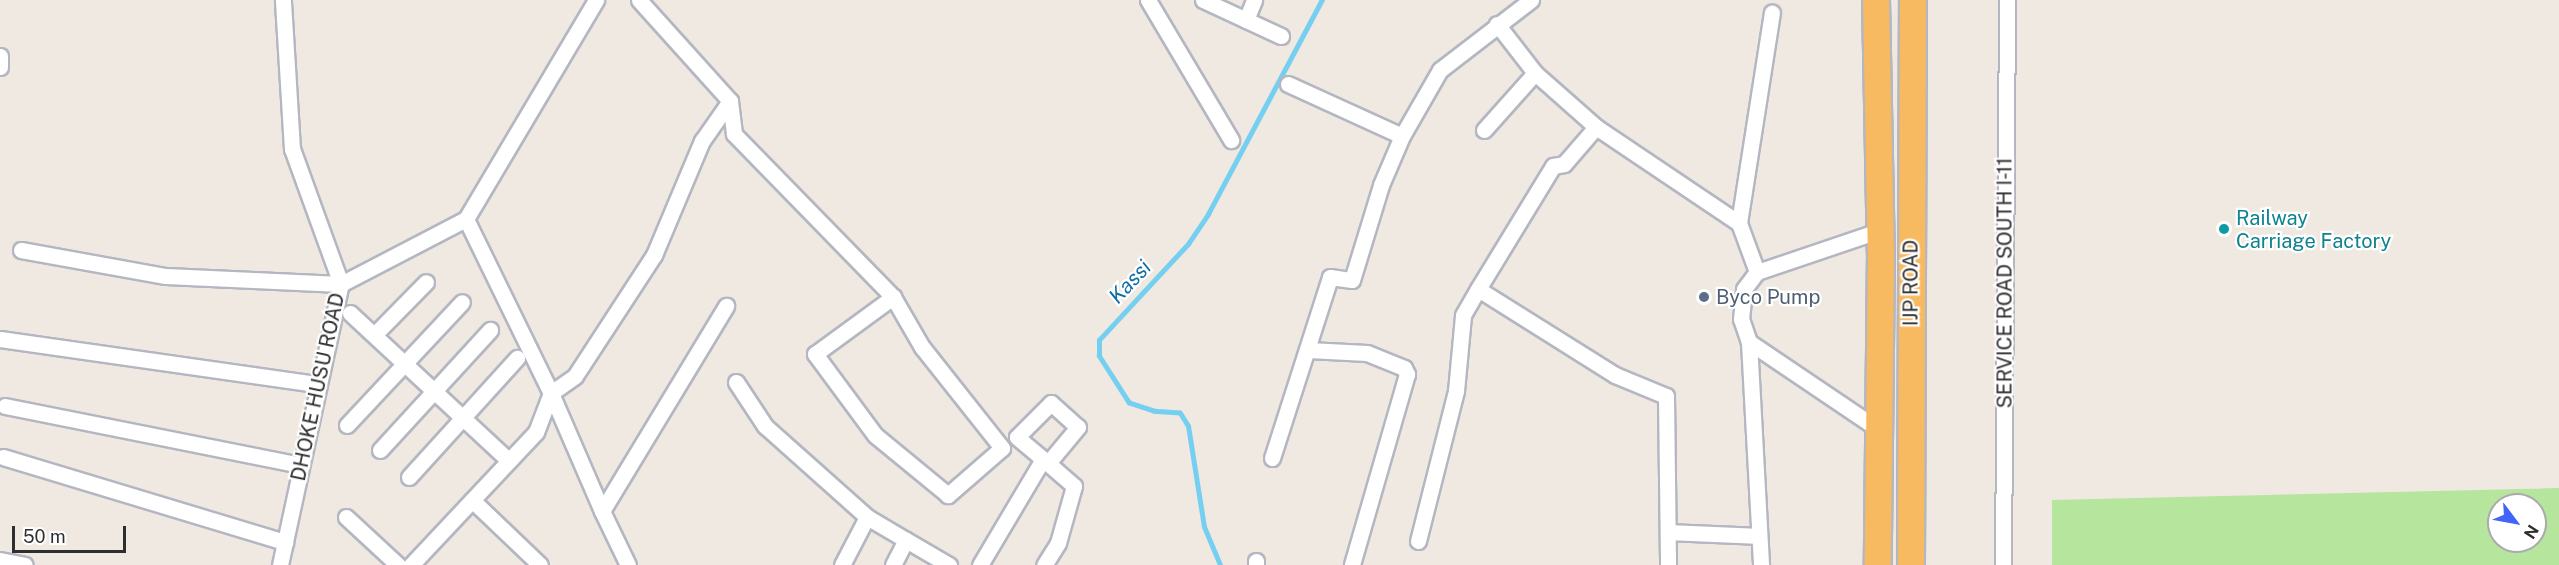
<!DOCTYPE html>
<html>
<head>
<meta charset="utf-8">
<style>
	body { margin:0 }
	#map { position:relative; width:2559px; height:565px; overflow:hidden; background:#efe9e1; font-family:"Public Sans",sans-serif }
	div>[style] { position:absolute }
	.green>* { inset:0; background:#b6e59e }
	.stream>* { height:4.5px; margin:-2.25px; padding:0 2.25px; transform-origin:2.25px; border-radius:2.25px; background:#75cff0 }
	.roads { filter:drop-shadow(2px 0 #b4b7c1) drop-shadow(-2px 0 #b4b7c1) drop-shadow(0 2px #b4b7c1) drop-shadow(0 -2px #b4b7c1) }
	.minor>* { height:15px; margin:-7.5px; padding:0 7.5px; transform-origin:7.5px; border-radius:7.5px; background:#fff }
	.trunk>* { height:26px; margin:-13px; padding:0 13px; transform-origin:13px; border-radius:13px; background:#f8ba60 }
	.dots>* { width:16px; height:16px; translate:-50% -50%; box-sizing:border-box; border:3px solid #fff; border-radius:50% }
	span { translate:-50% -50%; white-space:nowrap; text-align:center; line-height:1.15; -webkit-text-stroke:4.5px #fff; paint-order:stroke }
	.culture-label { font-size:20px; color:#0d838f }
	.left { translate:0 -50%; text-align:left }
	.street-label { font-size:20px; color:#2e2e2e }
	.service-label { font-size:20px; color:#4e5e75 }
	.water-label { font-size:21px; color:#0d6fa3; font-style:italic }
	.north { position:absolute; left:2487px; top:493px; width:60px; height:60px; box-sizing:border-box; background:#fff; border:2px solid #ababab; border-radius:50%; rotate:122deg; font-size:16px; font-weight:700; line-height:24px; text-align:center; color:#2e2e2e }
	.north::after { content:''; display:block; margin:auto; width:21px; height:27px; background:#4264fb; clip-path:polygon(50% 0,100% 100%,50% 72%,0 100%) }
	.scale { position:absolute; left:12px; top:526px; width:114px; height:27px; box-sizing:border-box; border:3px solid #2e2e2e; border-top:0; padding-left:8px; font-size:18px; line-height:21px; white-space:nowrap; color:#2e2e2e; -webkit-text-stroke:4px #fff; paint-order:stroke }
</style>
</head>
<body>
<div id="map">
	<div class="green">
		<div style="clip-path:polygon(evenodd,2559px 488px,2559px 565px,2052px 565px,2052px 500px,2559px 488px,2499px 505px,2535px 505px,2535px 541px,2499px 541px,2499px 505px)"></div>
	</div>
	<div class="stream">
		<div style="left:1220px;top:565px;width:41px;rotate:-112.8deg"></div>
		<div style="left:1204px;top:527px;width:102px;rotate:-99deg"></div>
		<div style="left:1188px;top:426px;width:15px;rotate:-122deg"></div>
		<div style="left:1180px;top:413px;width:26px;rotate:-176deg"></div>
		<div style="left:1154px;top:411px;width:26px;rotate:-162deg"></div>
		<div style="left:1129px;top:403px;width:56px;rotate:-122.6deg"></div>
		<div style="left:1099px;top:356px;width:16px;rotate:-90deg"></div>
		<div style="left:1099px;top:340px;width:131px;rotate:-47.2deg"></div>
		<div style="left:1188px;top:244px;width:36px;rotate:-56deg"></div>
		<div style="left:1208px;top:214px;width:242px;rotate:-62deg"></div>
	</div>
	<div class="roads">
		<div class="minor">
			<div style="left:639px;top:0;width:136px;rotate:48deg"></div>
			<div style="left:730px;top:101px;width:33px;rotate:83deg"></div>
			<div style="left:734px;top:134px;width:228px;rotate:45.7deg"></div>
			<div style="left:893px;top:297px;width:58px;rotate:59.9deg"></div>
			<div style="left:922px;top:347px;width:129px;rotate:51.6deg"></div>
			<div style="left:1002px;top:448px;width:72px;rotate:139deg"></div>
			<div style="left:948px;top:495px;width:94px;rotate:-140.6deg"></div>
			<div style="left:875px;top:435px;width:101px;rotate:-126.5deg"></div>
			<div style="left:815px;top:354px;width:97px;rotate:-36.2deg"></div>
			<div style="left:1148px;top:0;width:163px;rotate:59.3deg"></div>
			<div style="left:1203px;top:0;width:86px;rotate:24.8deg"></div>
			<div style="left:1246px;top:20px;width:22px;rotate:-68deg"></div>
			<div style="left:1497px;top:24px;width:62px;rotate:52.2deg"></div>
			<div style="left:1535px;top:73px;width:81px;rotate:41.5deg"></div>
			<div style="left:1596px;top:127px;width:172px;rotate:33.9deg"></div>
			<div style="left:0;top:56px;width:11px;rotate:90deg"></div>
			<div style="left:1288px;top:84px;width:125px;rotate:24.5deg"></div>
			<div style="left:1484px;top:130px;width:76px;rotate:-48.2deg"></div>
			<div style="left:466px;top:219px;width:255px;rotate:-59.3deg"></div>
			<div style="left:21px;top:250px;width:147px;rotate:10.2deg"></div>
			<div style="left:166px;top:276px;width:175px;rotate:2.6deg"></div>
			<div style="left:341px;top:284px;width:141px;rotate:-27.5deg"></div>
			<div style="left:466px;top:219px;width:194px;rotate:64deg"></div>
			<div style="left:551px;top:393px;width:42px;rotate:111deg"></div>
			<div style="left:536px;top:432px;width:183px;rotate:133.2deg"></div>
			<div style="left:1757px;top:272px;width:52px;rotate:-110.2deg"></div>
			<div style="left:1739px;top:223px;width:213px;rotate:-81.1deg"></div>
			<div style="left:1478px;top:289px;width:144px;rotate:-58.6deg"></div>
			<div style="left:1553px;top:166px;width:11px;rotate:-10deg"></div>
			<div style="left:1564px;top:164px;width:49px;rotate:-49.1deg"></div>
			<div style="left:350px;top:313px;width:217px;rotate:42.9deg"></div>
			<div style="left:374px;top:335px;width:74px;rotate:-45.5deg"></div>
			<div style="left:0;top:339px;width:321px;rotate:8.1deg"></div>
			<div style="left:1749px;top:342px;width:223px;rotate:86.9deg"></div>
			<div style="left:1308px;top:350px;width:59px;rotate:2.9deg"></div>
			<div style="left:1367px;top:353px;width:40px;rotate:22deg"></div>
			<div style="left:1404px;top:368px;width:7px;rotate:63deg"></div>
			<div style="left:1407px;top:374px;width:199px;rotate:106.1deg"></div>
			<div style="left:736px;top:382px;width:53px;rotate:56.6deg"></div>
			<div style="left:765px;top:426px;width:137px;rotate:41.7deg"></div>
			<div style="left:5px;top:406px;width:302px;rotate:11.3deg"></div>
			<div style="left:347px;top:425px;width:168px;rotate:-46.9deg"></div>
			<div style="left:1878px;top:429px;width:156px;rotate:-146deg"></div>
			<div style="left:1749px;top:342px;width:24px;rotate:-109deg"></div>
			<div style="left:1741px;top:319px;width:30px;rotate:-84deg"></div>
			<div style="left:1744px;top:289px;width:21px;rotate:-53deg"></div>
			<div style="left:1757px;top:272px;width:131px;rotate:-18.7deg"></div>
			<div style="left:380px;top:450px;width:163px;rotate:-47.5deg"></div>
			<div style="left:3px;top:457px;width:295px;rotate:16.8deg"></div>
			<div style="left:1272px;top:458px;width:190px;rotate:-72.2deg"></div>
			<div style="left:1330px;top:277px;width:22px;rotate:8deg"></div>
			<div style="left:1352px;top:280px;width:99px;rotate:-73deg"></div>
			<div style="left:1381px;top:185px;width:53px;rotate:-66.8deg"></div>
			<div style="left:1402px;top:136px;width:76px;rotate:-60.1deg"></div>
			<div style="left:1440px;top:70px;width:115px;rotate:-37.6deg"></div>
			<div style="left:1043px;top:459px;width:34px;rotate:-140deg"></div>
			<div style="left:1017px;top:437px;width:48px;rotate:-45deg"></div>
			<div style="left:1051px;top:403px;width:36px;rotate:42deg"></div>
			<div style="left:1078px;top:427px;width:47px;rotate:129.8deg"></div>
			<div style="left:409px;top:477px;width:161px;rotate:-47.8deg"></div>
			<div style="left:472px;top:500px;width:94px;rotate:43.7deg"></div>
			<div style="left:602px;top:511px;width:129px;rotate:-113.4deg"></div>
			<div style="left:551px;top:393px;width:29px;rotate:-35deg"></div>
			<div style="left:575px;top:376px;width:145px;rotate:-56.9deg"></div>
			<div style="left:654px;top:255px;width:124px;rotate:-67.2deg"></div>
			<div style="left:702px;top:141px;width:49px;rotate:-55deg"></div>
			<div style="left:346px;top:517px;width:71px;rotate:42.7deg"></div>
			<div style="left:1669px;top:532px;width:90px;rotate:2.5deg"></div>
			<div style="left:1418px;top:541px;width:155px;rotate:-75.8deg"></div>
			<div style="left:1456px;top:391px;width:76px;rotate:-84.7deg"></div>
			<div style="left:1463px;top:315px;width:30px;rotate:-60deg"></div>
			<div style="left:1478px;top:289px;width:162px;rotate:32.1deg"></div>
			<div style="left:1615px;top:375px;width:55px;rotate:22.4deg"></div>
			<div style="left:1666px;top:396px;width:169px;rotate:89.3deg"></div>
			<div style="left:0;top:560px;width:25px;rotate:11deg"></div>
			<div style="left:280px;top:565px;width:288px;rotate:-77.8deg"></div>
			<div style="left:341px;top:284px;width:144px;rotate:-109.9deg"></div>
			<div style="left:292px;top:149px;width:149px;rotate:-93.5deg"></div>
			<div style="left:628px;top:565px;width:60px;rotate:-115.7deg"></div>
			<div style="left:602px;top:511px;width:240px;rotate:-58.8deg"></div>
			<div style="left:842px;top:565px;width:54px;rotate:-62.5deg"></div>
			<div style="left:867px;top:517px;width:45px;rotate:30.5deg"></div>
			<div style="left:893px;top:565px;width:28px;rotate:-63deg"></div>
			<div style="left:906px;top:540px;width:50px;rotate:30.2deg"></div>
			<div style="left:980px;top:565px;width:123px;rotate:-59.3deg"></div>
			<div style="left:1043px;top:459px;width:41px;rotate:41.1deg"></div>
			<div style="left:1074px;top:486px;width:59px;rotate:105.7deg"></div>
			<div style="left:1058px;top:543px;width:26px;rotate:122deg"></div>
			<div style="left:1256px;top:565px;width:4px;rotate:-90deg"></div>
			<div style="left:2003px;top:565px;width:565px;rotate:-89.59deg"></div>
		</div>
		<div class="trunk">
			<div style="left:1876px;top:0;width:253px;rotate:88.9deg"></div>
			<div style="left:1881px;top:253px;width:312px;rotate:90.6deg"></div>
			<div style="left:1911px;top:565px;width:565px;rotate:-89.8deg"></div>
		</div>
	</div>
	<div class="dots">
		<div style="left:2224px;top:229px;background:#0f9aa8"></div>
		<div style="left:1704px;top:297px;background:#5c6f8a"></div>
	</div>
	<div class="culture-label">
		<span class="left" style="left:2236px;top:230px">Railway<br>Carriage Factory</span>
	</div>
	<div class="street-label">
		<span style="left:1911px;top:283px;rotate:-90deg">IJP ROAD</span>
		<span style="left:2005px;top:283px;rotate:-90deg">SERVICE ROAD SOUTH I-11</span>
		<span style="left:318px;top:387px;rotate:-78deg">DHOKE HUSU ROAD</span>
	</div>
	<div class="service-label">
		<span class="left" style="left:1716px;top:297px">Byco Pump</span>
	</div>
	<div class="water-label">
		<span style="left:1130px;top:282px;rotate:-47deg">Kassi</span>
	</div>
	<div class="north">N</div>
	<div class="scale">50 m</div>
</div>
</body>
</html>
